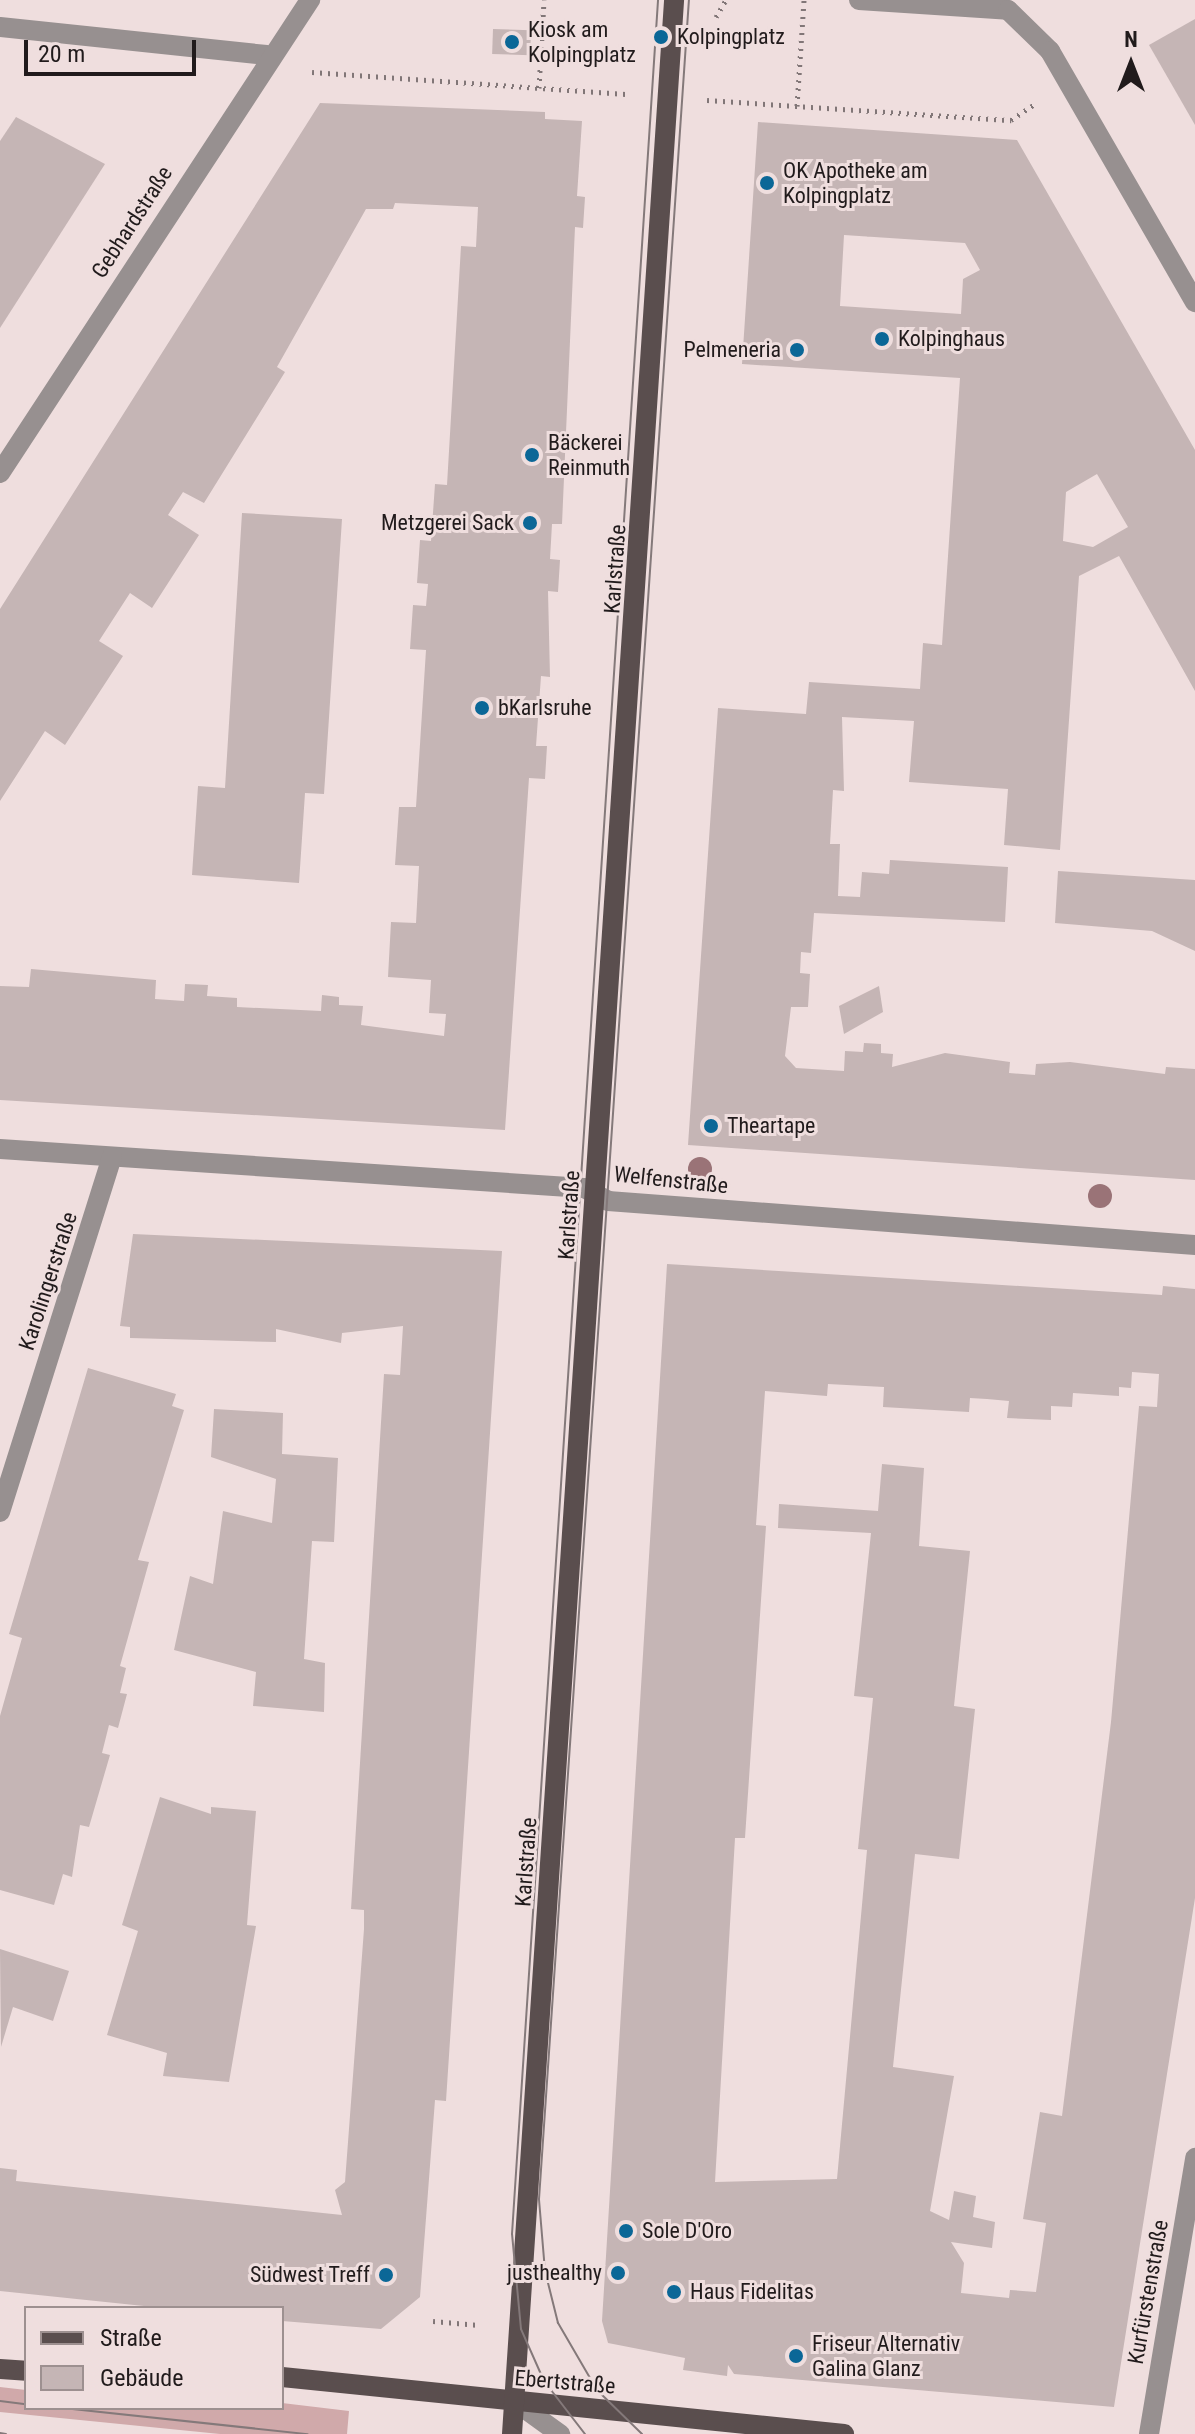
<!DOCTYPE html>
<html>
<head>
<meta charset="utf-8">
<style>
	body { margin:0 }
	#map { position:relative; width:1195px; height:2434px; overflow:hidden; background:#efdede; font-family:"Roboto Condensed",sans-serif }
	div>[style] { position:absolute }
	.green>* { inset:0; background:#d0a9aa }
	.building>* { inset:0; background:#c5b5b5; transform-origin:0 0 }
	.path>* { height:5px; margin-top:-2.5px; transform-origin:0; background:repeating-linear-gradient(90deg,#817677 0 2px,transparent 0 8px) }
	.minor>* { height:20px; margin:-10px; padding:0 10px; transform-origin:10px; border-radius:10px; background:#979090 }
	.major>* { height:20px; margin:-10px; padding:0 10px; transform-origin:10px; border-radius:10px; background:#5a4e4e }
	.tram>* { height:2px; margin:-1px; padding:0 1px; transform-origin:1px; border-radius:1px; background:#84797a }
	.trees>* { width:24px; height:24px; margin:-12px; border-radius:50%; background:#9a7377 }
	.dots>* { width:22px; height:22px; translate:-50% -50%; box-sizing:border-box; border:4px solid #efdede; border-radius:50% }
	span { translate:-50% -50%; white-space:nowrap; text-align:center; line-height:1.15; -webkit-text-stroke:6px #efdede; paint-order:stroke }
	.poi-label { font-size:22px; color:#211b1c }
	.left { translate:0 -50%; text-align:left }
	.right { translate:-100% -50%; text-align:right }
	.street-label { font-size:22px; color:#211b1c }
	.legend { position:absolute; left:24px; top:2306px; width:260px; height:104px; box-sizing:border-box; background:#efdede; border:2px solid #9d9090; margin:0; padding:10px 14px; list-style:none; font-size:24px; color:#211b1c }
	.legend li { display:flex; align-items:center; gap:16px; height:40px }
	.legend b { width:40px; border:2px solid #9d9090 }
	.north { position:absolute; left:1091px; top:24px; width:80px; height:80px; -webkit-text-stroke:6px #efdede; paint-order:stroke; rotate:0deg; font-size:22px; font-weight:700; line-height:32px; text-align:center; color:#211b1c }
	.north::after { content:''; display:block; margin:auto; width:28px; height:36px; background:#211b1c; clip-path:polygon(50% 0,100% 100%,50% 72%,0 100%) }
	.scale { position:absolute; left:24px; top:40px; width:172px; height:36px; box-sizing:border-box; border:4px solid #211b1c; border-top:0; padding-left:10px; font-size:24px; line-height:28px; white-space:nowrap; color:#211b1c; -webkit-text-stroke:6px #efdede; paint-order:stroke }
</style>
</head>
<body>
<div id="map">
	<div class="green">
		<div style="clip-path:polygon(0 2387px,26px 2390px,26px 2408px,282px 2403px,349px 2411px,347px 2434px,220px 2434px,0 2412px)"></div>
	</div>
	<div class="building">
		<div style="clip-path:polygon(1195px 19px,1195px 125px,1149px 45px)"></div>
		<div style="left:493px;top:29px;width:38px;height:25px;rotate:2deg"></div>
		<div style="clip-path:polygon(320px 103px,545px 112px,545px 119px,582px 121px,577px 196px,585px 197px,583px 228px,575px 227px,562px 524px,552px 524px,550px 559px,560px 560px,558px 592px,548px 591px,550px 677px,541px 676px,536px 746px,547px 746px,545px 779px,529px 778px,505px 1130px,0 1100px,0 986px,29px 987px,31px 969px,156px 980px,155px 999px,184px 1001px,185px 984px,208px 985px,207px 996px,237px 998px,237px 1007px,321px 1011px,322px 995px,339px 997px,339px 1005px,363px 1006px,361px 1025px,444px 1036px,446px 1014px,429px 1013px,431px 980px,388px 977px,391px 922px,416px 923px,419px 866px,395px 865px,399px 807px,416px 807px,426px 650px,410px 649px,413px 605px,426px 606px,428px 584px,417px 583px,420px 540px,431px 541px,435px 484px,447px 485px,461px 246px,476px 247px,478px 207px,395px 203px,393px 209px,366px 209px,277px 367px,285px 372px,204px 503px,183px 492px,168px 515px,199px 535px,152px 608px,130px 593px,99px 641px,123px 656px,65px 745px,45px 731px,0 801px,0 609px)"></div>
		<div style="clip-path:polygon(16px 117px,105px 164px,0 328px,0 141px)"></div>
		<div style="clip-path:polygon(evenodd,758px 122px,1017px 140px,1195px 450px,1195px 691px,1119px 556px,1079px 576px,1060px 850px,1004px 845px,1008px 789px,909px 782px,914px 721px,842px 717px,844px 791px,833px 790px,830px 844px,840px 844px,838px 896px,860px 897px,862px 872px,889px 874px,890px 860px,1008px 867px,1005px 922px,814px 913px,811px 953px,801px 952px,800px 973px,810px 974px,808px 1007px,791px 1007px,785px 1056px,796px 1068px,844px 1071px,845px 1051px,863px 1052px,864px 1043px,881px 1044px,881px 1053px,893px 1054px,892px 1067px,945px 1053px,1010px 1062px,1009px 1073px,1035px 1075px,1036px 1064px,1070px 1062px,1165px 1074px,1166px 1067px,1195px 1069px,1195px 1180px,688px 1145px,718px 708px,806px 714px,809px 682px,920px 689px,923px 643px,942px 645px,960px 378px,742px 364px,758px 122px,844px 235px,965px 243px,980px 270px,963px 279px,961px 314px,840px 306px,844px 235px,758px 122px,1097px 474px,1128px 527px,1093px 547px,1063px 541px,1066px 492px,1097px 474px)"></div>
		<div style="clip-path:polygon(242px 513px,342px 519px,324px 794px,305px 793px,299px 883px,192px 875px,198px 786px,225px 788px)"></div>
		<div style="clip-path:polygon(1058px 871px,1195px 880px,1195px 951px,1152px 931px,1055px 923px)"></div>
		<div style="clip-path:polygon(879px 986px,883px 1012px,844px 1034px,839px 1006px)"></div>
		<div style="clip-path:polygon(133px 1234px,502px 1251px,446px 2101px,435px 2100px,420px 2297px,381px 2329px,282px 2321px,282px 2308px,163px 2308px,0 2291px,0 2168px,17px 2170px,16px 2181px,342px 2215px,335px 2190px,345px 2182px,364px 1929px,364px 1910px,351px 1909px,384px 1374px,400px 1375px,403px 1326px,342px 1333px,341px 1343px,276px 1329px,276px 1342px,130px 1338px,130px 1327px,120px 1326px)"></div>
		<div style="clip-path:polygon(evenodd,667px 1264px,1162px 1295px,1163px 1286px,1195px 1289px,1195px 1898px,1114px 2407px,734px 2374px,728px 2365px,727px 2376px,683px 2370px,685px 2358px,608px 2343px,602px 2321px,667px 1264px,1132px 1372px,1159px 1374px,1157px 1407px,1139px 1406px,1111px 1722px,1062px 2116px,1040px 2112px,1023px 2219px,1046px 2223px,1036px 2292px,1010px 2290px,1009px 2298px,961px 2293px,964px 2263px,951px 2242px,992px 2248px,995px 2222px,973px 2217px,976px 2196px,954px 2191px,949px 2220px,930px 2211px,954px 2076px,893px 2067px,915px 1854px,959px 1859px,975px 1709px,954px 1706px,970px 1551px,919px 1546px,924px 1468px,882px 1464px,878px 1511px,779px 1504px,778px 1528px,871px 1533px,854px 1696px,873px 1698px,858px 1849px,867px 1850px,837px 2179px,715px 2182px,735px 1838px,745px 1838px,766px 1526px,756px 1525px,765px 1391px,827px 1396px,828px 1384px,884px 1387px,883px 1407px,969px 1412px,970px 1398px,987px 1399px,1009px 1401px,1007px 1418px,1051px 1420px,1051px 1406px,1072px 1407px,1073px 1393px,1119px 1396px,1119px 1387px,1131px 1388px,1132px 1372px)"></div>
		<div style="clip-path:polygon(88px 1368px,176px 1394px,172px 1406px,184px 1410px,138px 1560px,149px 1562px,120px 1666px,126px 1668px,120px 1693px,127px 1694px,118px 1728px,109px 1725px,102px 1753px,110px 1755px,89px 1827px,80px 1825px,72px 1877px,63px 1874px,54px 1905px,0 1890px,0 1716px,22px 1638px,9px 1634px)"></div>
		<div style="clip-path:polygon(214px 1409px,283px 1413px,282px 1454px,338px 1458px,334px 1542px,312px 1541px,304px 1659px,325px 1663px,324px 1712px,253px 1706px,256px 1672px,174px 1650px,190px 1576px,213px 1584px,223px 1511px,272px 1523px,276px 1479px,211px 1457px)"></div>
		<div style="clip-path:polygon(160px 1797px,211px 1814px,211px 1807px,256px 1811px,247px 1925px,256px 1926px,229px 2082px,163px 2076px,167px 2053px,107px 2035px,138px 1931px,122px 1925px)"></div>
		<div style="clip-path:polygon(0 1949px,69px 1971px,53px 2021px,13px 2007px,1px 2047px)"></div>
	</div>
	<div class="path">
		<div style="left:716px;top:17px;width:20px;rotate:-60deg"></div>
		<div style="left:312px;top:72px;width:318px;rotate:4deg"></div>
		<div style="left:539px;top:88px;width:88px;rotate:-86.7deg"></div>
		<div style="left:707px;top:100px;width:305px;rotate:3.8deg"></div>
		<div style="left:1011px;top:120px;width:30px;rotate:-34deg"></div>
		<div style="left:797px;top:106px;width:106px;rotate:-86.2deg"></div>
		<div style="left:433px;top:2321px;width:46px;rotate:5deg"></div>
	</div>
	<div class="minor">
		<div style="left:859px;top:0;width:149px;rotate:3.8deg"></div>
		<div style="left:1008px;top:10px;width:59px;rotate:44.3deg"></div>
		<div style="left:1050px;top:51px;width:290px;rotate:60deg"></div>
		<div style="left:0;top:27px;width:268px;rotate:6deg"></div>
		<div style="left:0;top:473px;width:566px;rotate:-56.76deg"></div>
		<div style="left:0;top:1149px;width:585px;rotate:3.82deg"></div>
		<div style="left:584px;top:1188px;width:27px;rotate:28deg"></div>
		<div style="left:608px;top:1201px;width:589px;rotate:4.29deg"></div>
		<div style="left:0;top:1512px;width:372px;rotate:-72.5deg"></div>
		<div style="left:514px;top:2401px;width:57px;rotate:35.7deg"></div>
		<div style="left:1149px;top:2434px;width:280px;rotate:-80.5deg"></div>
	</div>
	<div class="major">
		<div style="left:0;top:2369px;width:26px;rotate:4deg"></div>
		<div style="left:282px;top:2377px;width:565px;rotate:5.79deg"></div>
		<div style="left:512px;top:2434px;width:2439px;rotate:-86.19deg"></div>
	</div>
	<div class="tram">
		<div style="left:0;top:2401px;width:26px;rotate:7deg"></div>
		<div style="left:63px;top:2408px;width:246px;rotate:6.1deg"></div>
		<div style="left:0;top:2433px;width:6px;rotate:9deg"></div>
		<div style="left:585px;top:2434px;width:67px;rotate:-127.7deg"></div>
		<div style="left:544px;top:2381px;width:57px;rotate:-113.9deg"></div>
		<div style="left:521px;top:2329px;width:95px;rotate:-95.4deg"></div>
		<div style="left:512px;top:2234px;width:2239px;rotate:-86.26deg"></div>
		<div style="left:642px;top:2434px;width:63px;rotate:-135.6deg"></div>
		<div style="left:597px;top:2390px;width:78px;rotate:-120.2deg"></div>
		<div style="left:558px;top:2323px;width:54px;rotate:-104deg"></div>
		<div style="left:545px;top:2271px;width:72px;rotate:-94.8deg"></div>
		<div style="left:539px;top:2199px;width:2204px;rotate:-86.1deg"></div>
	</div>
	<div class="trees">
		<div style="left:700px;top:1169px"></div>
		<div style="left:1100px;top:1196px"></div>
	</div>
	<div class="dots">
		<div style="left:661px;top:37px;background:#0b6797"></div>
		<div style="left:512px;top:42px;background:#0b6797"></div>
		<div style="left:767px;top:183px;background:#0b6797"></div>
		<div style="left:882px;top:339px;background:#0b6797"></div>
		<div style="left:797px;top:350px;background:#0b6797"></div>
		<div style="left:532px;top:455px;background:#0b6797"></div>
		<div style="left:530px;top:523px;background:#0b6797"></div>
		<div style="left:482px;top:708px;background:#0b6797"></div>
		<div style="left:711px;top:1126px;background:#0b6797"></div>
		<div style="left:626px;top:2231px;background:#0b6797"></div>
		<div style="left:618px;top:2273px;background:#0b6797"></div>
		<div style="left:386px;top:2275px;background:#0b6797"></div>
		<div style="left:674px;top:2292px;background:#0b6797"></div>
		<div style="left:796px;top:2356px;background:#0b6797"></div>
	</div>
	<div class="poi-label">
		<span class="left" style="left:528px;top:42px">Kiosk am<br>Kolpingplatz</span>
		<span class="left" style="left:677px;top:37px">Kolpingplatz</span>
		<span class="left" style="left:783px;top:183px">OK Apotheke am<br>Kolpingplatz</span>
		<span class="left" style="left:898px;top:339px">Kolpinghaus</span>
		<span class="right" style="left:781px;top:350px">Pelmeneria</span>
		<span class="left" style="left:548px;top:455px">Bäckerei<br>Reinmuth</span>
		<span class="right" style="left:514px;top:523px">Metzgerei Sack</span>
		<span class="left" style="left:498px;top:708px">bKarlsruhe</span>
		<span class="left" style="left:727px;top:1126px">Theartape</span>
		<span class="left" style="left:642px;top:2231px">Sole D'Oro</span>
		<span class="right" style="left:602px;top:2273px">justhealthy</span>
		<span class="right" style="left:370px;top:2275px">Südwest Treff</span>
		<span class="left" style="left:690px;top:2292px">Haus Fidelitas</span>
		<span class="left" style="left:812px;top:2356px">Friseur Alternativ<br>Galina Glanz</span>
	</div>
	<div class="street-label">
		<span style="left:132px;top:222px;rotate:-57deg">Gebhardstraße</span>
		<span style="left:615px;top:569px;rotate:-86deg">Karlstraße</span>
		<span style="left:671px;top:1180px;rotate:6deg">Welfenstraße</span>
		<span style="left:569px;top:1215px;rotate:-86deg">Karlstraße</span>
		<span style="left:48px;top:1281px;rotate:-72deg">Karolingerstraße</span>
		<span style="left:526px;top:1862px;rotate:-86deg">Karlstraße</span>
		<span style="left:1148px;top:2292px;rotate:-80deg">Kurfürstenstraße</span>
		<span style="left:565px;top:2382px;rotate:5deg">Ebertstraße</span>
	</div>
	<ul class="legend">
	<li><b style="height:10px;background:#5a4e4e"></b>Straße</li>
	<li><b style="height:22px;background:#c5b5b5"></b>Gebäude</li>
	</ul>
	<div class="north">N</div>
	<div class="scale">20 m</div>
</div>
</body>
</html>
